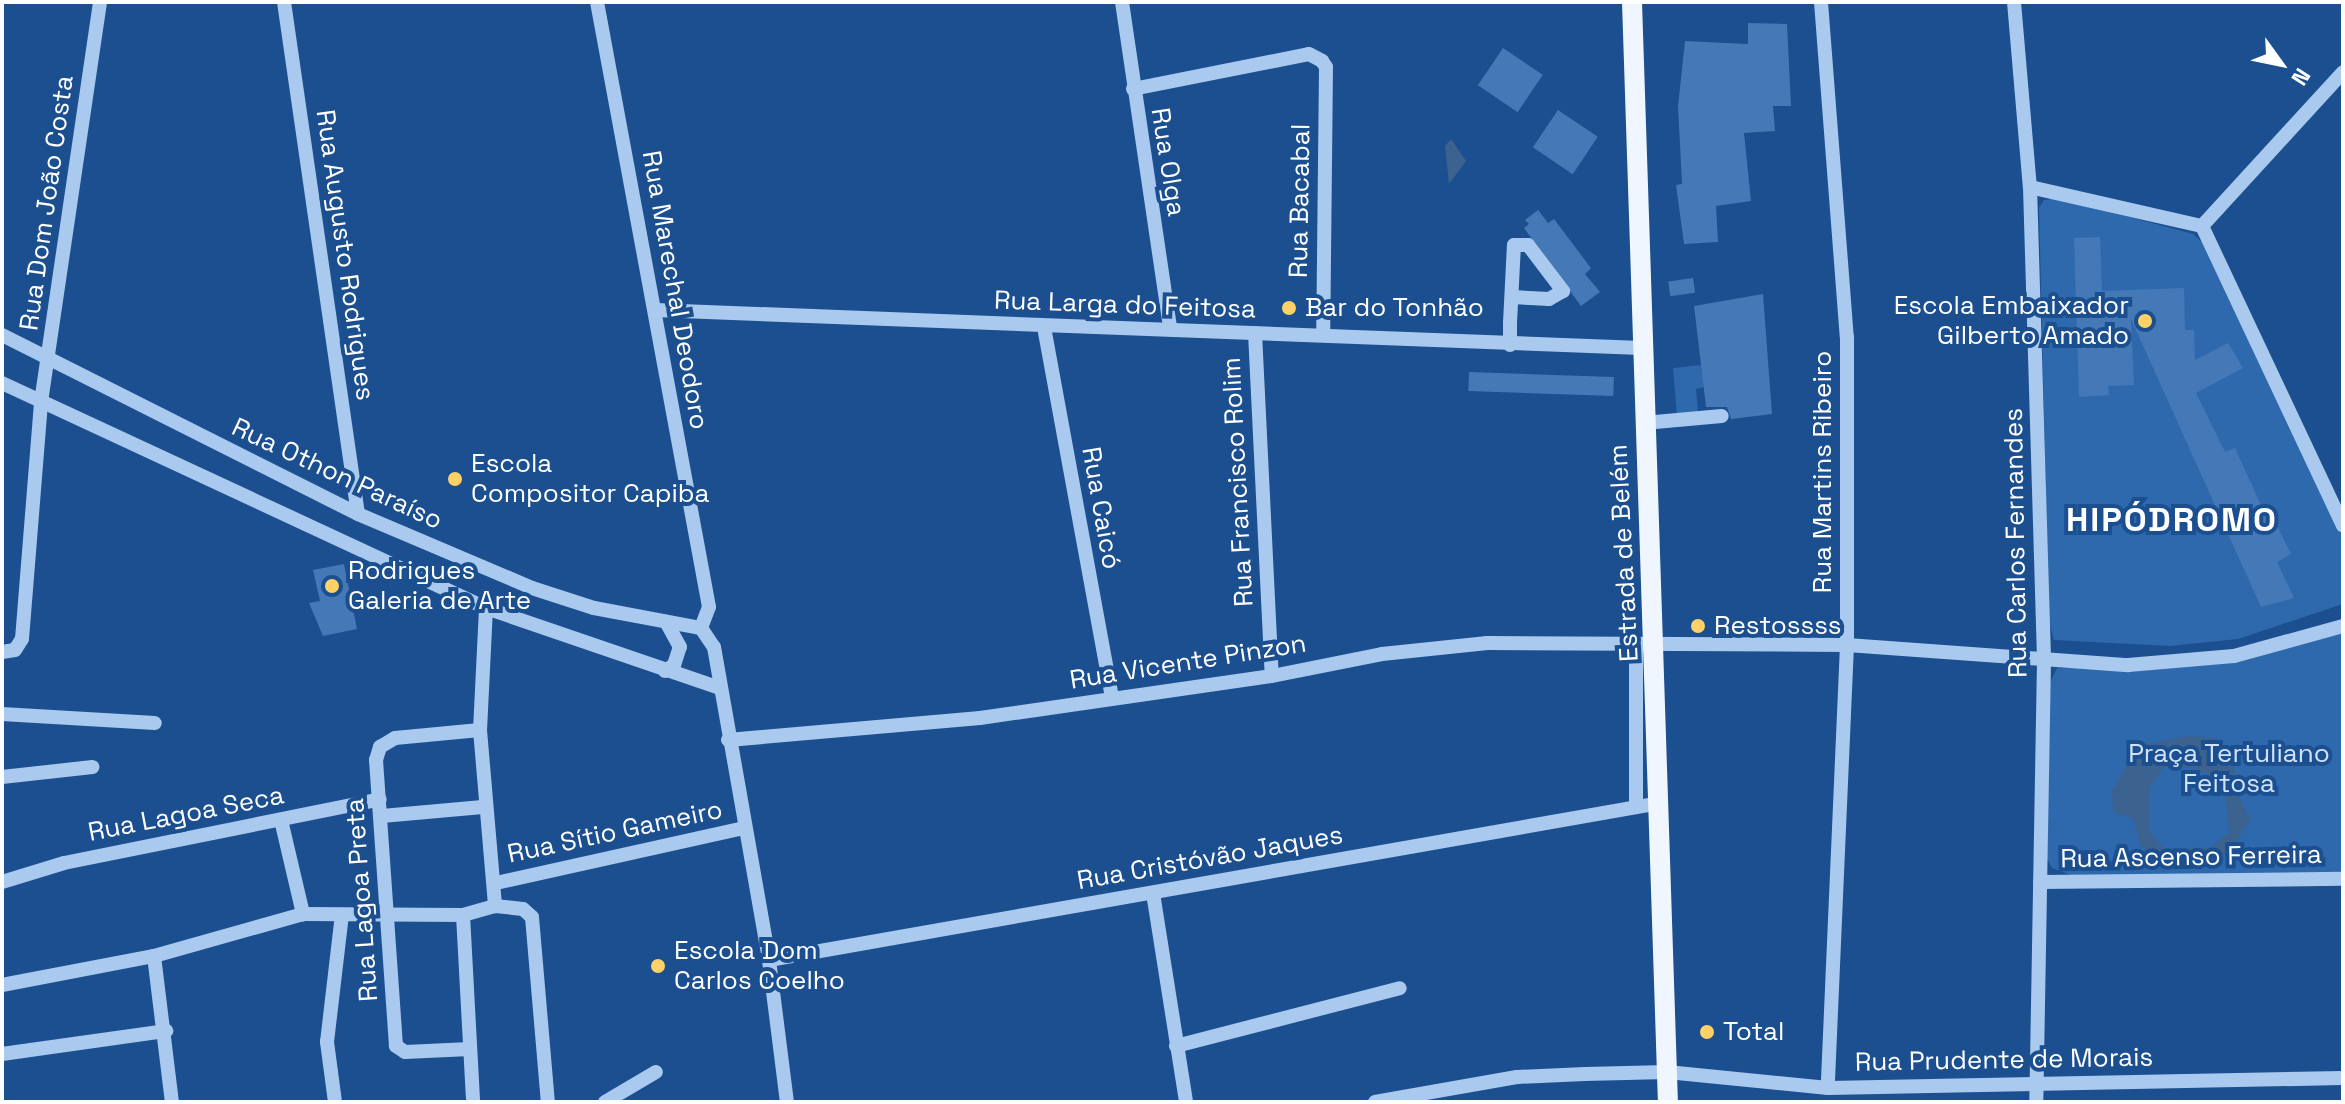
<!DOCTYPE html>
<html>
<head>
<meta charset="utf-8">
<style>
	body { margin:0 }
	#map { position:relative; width:2345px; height:1104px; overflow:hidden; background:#1b4f8f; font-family:"Space Grotesk",sans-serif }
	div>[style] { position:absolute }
	.green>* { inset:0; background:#2e69ad }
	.water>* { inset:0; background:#3c6290 }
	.building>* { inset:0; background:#4478b7; transform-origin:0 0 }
	.minor>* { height:14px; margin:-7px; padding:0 7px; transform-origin:7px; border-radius:7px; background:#a9c9ee }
	.major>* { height:20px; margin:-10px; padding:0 10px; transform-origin:10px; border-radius:10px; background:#f0f6ff }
	.dots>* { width:22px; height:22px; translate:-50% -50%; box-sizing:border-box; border:4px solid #1b4f8f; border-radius:50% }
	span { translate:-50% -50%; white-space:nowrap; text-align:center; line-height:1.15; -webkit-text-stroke:8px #1b4f8f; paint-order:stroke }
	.street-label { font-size:26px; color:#fff }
	.poi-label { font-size:26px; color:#fff }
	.right { translate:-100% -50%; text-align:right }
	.left { translate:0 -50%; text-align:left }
	.park-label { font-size:26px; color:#cfe3fa }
	.district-label { font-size:34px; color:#fff; font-weight:700; letter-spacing:2px }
	.frame { position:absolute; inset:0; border:4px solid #fff; pointer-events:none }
	.north { position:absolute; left:2241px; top:24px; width:80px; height:80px; -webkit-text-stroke:6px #1b4f8f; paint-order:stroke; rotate:123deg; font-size:22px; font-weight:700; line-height:32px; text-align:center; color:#fff }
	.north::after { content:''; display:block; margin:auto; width:28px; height:36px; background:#fff; clip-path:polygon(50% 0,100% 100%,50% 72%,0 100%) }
</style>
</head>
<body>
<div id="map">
	<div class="green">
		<div style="clip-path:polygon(2059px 198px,2193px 234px,2204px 244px,2343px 537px,2343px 604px,2238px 639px,2170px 646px,2054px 640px,2049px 621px,2039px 208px,2044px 200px)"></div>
		<div style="clip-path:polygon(1701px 365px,1704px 387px,1696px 389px,1698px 413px,1677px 416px,1673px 368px)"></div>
		<div style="clip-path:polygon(2343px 629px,2343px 873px,2071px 875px,2052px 868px,2047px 859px,2050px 683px,2057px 668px,2133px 668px)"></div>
	</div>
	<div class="water">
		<div style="clip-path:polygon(1451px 139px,1466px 161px,1449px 184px,1445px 146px)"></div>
		<div style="clip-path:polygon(evenodd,2187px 736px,2216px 738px,2233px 756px,2237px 793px,2250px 819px,2228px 855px,2150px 855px,2141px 846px,2133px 819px,2113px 811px,2112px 790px,2140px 745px,2187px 736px,2173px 766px,2197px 769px,2224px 785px,2229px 832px,2210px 848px,2164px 849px,2149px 831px,2149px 788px,2163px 768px,2173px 766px)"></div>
	</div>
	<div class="building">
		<div style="clip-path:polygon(1748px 23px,1787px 24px,1791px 106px,1773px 106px,1775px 131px,1744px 133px,1751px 201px,1716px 206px,1718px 242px,1684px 244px,1676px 185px,1682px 184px,1678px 106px,1685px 41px,1748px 44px)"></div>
		<div style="left:1503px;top:48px;width:48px;height:45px;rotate:34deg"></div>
		<div style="left:1558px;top:110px;width:48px;height:45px;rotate:34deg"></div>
		<div style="clip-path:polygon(1538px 210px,1548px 223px,1554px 219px,1591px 268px,1585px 274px,1600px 292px,1581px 306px,1524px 228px,1529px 224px,1525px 220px)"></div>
		<div style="clip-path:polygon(2100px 237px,2102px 291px,2184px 288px,2185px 330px,2194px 330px,2195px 360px,2228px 343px,2243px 368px,2196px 393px,2225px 452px,2235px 448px,2262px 507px,2267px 505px,2291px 554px,2277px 562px,2294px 598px,2261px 607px,2131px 319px,2134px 385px,2108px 386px,2109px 395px,2079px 397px,2074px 238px)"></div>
		<div style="left:1693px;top:278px;width:15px;height:25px;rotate:82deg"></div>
		<div style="clip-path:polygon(1763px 294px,1772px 414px,1731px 419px,1727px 407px,1706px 407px,1694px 306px)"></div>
		<div style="left:1469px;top:372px;width:145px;height:19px;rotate:2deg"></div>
		<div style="clip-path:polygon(344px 564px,357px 629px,323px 636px,309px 603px,320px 601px,313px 570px)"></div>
	</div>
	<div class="minor">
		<div style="left:284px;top:2px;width:517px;rotate:81.78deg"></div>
		<div style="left:597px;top:2px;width:615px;rotate:79.51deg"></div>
		<div style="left:709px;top:607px;width:22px;rotate:111deg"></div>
		<div style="left:1122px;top:2px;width:331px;rotate:81.6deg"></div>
		<div style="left:1821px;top:2px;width:336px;rotate:85.6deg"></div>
		<div style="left:1847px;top:337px;width:308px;rotate:90deg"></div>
		<div style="left:1847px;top:645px;width:443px;rotate:92.5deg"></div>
		<div style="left:2014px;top:2px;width:186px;rotate:85.1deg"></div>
		<div style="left:2030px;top:187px;width:474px;rotate:88.3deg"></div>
		<div style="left:2044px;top:661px;width:441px;rotate:91deg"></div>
		<div style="left:1133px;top:89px;width:179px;rotate:-11.2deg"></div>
		<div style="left:1309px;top:54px;width:15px;rotate:28deg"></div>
		<div style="left:1322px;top:61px;width:7px;rotate:56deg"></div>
		<div style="left:1326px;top:67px;width:268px;rotate:90.6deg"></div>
		<div style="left:2030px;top:187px;width:176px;rotate:12.8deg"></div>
		<div style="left:2202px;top:226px;width:331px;rotate:64.8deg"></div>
		<div style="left:2202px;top:226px;width:209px;rotate:-47.5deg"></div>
		<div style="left:655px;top:310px;width:987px;rotate:2.21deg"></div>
		<div style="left:1044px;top:327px;width:377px;rotate:79.6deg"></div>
		<div style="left:1255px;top:333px;width:343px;rotate:87.2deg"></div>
		<div style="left:2px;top:335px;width:398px;rotate:26.7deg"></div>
		<div style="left:358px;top:514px;width:189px;rotate:23deg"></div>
		<div style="left:532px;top:588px;width:65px;rotate:17.9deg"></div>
		<div style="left:594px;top:608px;width:109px;rotate:10.6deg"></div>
		<div style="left:1510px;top:345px;width:22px;rotate:-90deg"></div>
		<div style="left:1510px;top:323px;width:78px;rotate:-87.1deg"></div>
		<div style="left:1514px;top:245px;width:14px"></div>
		<div style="left:1528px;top:245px;width:58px;rotate:52.7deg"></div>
		<div style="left:1563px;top:291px;width:16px;rotate:150deg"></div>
		<div style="left:1549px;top:299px;width:37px;rotate:-177deg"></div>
		<div style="left:2px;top:383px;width:534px;rotate:24.93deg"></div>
		<div style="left:486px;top:608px;width:246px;rotate:18.9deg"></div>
		<div style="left:1644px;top:423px;width:78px;rotate:-5.1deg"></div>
		<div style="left:486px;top:608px;width:122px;rotate:92.8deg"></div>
		<div style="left:480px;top:730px;width:177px;rotate:85.1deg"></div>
		<div style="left:701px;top:628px;width:23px;rotate:56deg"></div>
		<div style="left:714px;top:647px;width:318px;rotate:80deg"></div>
		<div style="left:769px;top:960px;width:143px;rotate:82.8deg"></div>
		<div style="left:2px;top:652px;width:13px;rotate:-9deg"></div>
		<div style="left:15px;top:650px;width:13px;rotate:-58deg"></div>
		<div style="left:22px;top:639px;width:238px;rotate:-85.4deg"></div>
		<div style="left:41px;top:402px;width:404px;rotate:-81.6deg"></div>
		<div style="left:665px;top:671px;width:11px;rotate:-34deg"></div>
		<div style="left:674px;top:665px;width:19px;rotate:-72deg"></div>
		<div style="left:680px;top:647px;width:29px;rotate:-119deg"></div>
		<div style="left:2px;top:714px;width:153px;rotate:3.4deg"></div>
		<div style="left:728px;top:740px;width:253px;rotate:-5deg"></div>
		<div style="left:980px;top:718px;width:295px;rotate:-8.2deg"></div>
		<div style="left:1272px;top:676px;width:112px;rotate:-11.3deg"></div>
		<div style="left:1382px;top:654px;width:106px;rotate:-6deg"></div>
		<div style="left:1487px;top:643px;width:360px;rotate:0.3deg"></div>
		<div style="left:1847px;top:645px;width:282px;rotate:4.1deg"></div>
		<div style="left:2128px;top:665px;width:106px;rotate:-4.9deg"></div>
		<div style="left:2234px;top:656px;width:113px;rotate:-15.4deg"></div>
		<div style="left:2px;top:777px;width:91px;rotate:-6.3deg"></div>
		<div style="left:1636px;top:807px;width:163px;rotate:-90deg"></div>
		<div style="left:382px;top:816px;width:101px;rotate:-5.1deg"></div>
		<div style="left:281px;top:820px;width:97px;rotate:76.8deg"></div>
		<div style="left:2px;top:882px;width:65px;rotate:-17deg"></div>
		<div style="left:64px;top:863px;width:322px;rotate:-11.4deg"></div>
		<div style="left:2040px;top:882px;width:303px;rotate:-0.6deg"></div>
		<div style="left:496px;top:883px;width:254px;rotate:-12.5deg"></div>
		<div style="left:1153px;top:893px;width:212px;rotate:81deg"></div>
		<div style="left:495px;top:906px;width:28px;rotate:6deg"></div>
		<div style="left:523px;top:909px;width:12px;rotate:42deg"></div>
		<div style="left:532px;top:917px;width:186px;rotate:85.1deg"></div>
		<div style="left:463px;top:915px;width:187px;rotate:86.9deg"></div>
		<div style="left:154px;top:956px;width:147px;rotate:83deg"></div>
		<div style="left:769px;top:960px;width:904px;rotate:-10deg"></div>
		<div style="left:2px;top:985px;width:155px;rotate:-10.8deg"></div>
		<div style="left:154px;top:956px;width:155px;rotate:-15.7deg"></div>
		<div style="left:303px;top:914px;width:160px;rotate:0.4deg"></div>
		<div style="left:463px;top:915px;width:33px;rotate:-16deg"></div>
		<div style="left:1176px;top:1046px;width:231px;rotate:-14.5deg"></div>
		<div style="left:470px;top:1049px;width:65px;rotate:177.4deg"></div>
		<div style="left:405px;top:1052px;width:11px;rotate:-146deg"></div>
		<div style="left:396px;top:1046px;width:287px;rotate:-94deg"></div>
		<div style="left:376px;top:760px;width:14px;rotate:-73deg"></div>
		<div style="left:380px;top:747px;width:17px;rotate:-31deg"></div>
		<div style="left:395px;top:738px;width:85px;rotate:-5.4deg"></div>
		<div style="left:2px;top:1054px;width:166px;rotate:-8deg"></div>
		<div style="left:335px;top:1102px;width:61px;rotate:-97.6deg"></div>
		<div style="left:327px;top:1042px;width:128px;rotate:-83.3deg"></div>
		<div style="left:605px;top:1102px;width:59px;rotate:-30.5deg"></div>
		<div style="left:1375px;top:1102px;width:144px;rotate:-10deg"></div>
		<div style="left:1517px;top:1077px;width:68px;rotate:-2.5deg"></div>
		<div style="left:1585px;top:1074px;width:82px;rotate:-1.4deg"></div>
		<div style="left:1667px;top:1072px;width:162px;rotate:5.7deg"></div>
		<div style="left:1828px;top:1088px;width:515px;rotate:-1.11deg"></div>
	</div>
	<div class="major">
		<div style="left:1632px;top:2px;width:1101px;rotate:88.13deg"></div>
	</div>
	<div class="dots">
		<div style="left:1289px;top:308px;background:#ffd166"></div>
		<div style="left:2145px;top:321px;background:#ffd166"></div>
		<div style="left:455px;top:479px;background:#ffd166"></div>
		<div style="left:332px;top:586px;background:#ffd166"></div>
		<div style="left:1698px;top:626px;background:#ffd166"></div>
		<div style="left:658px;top:966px;background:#ffd166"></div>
		<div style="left:1707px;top:1032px;background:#ffd166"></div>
	</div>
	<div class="street-label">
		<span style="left:1168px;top:162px;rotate:81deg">Rua Olga</span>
		<span style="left:1300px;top:201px;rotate:-89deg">Rua Bacabal</span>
		<span style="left:47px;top:203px;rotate:-82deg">Rua Dom João Costa</span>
		<span style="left:345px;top:255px;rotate:82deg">Rua Augusto Rodrigues</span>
		<span style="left:675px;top:290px;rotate:80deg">Rua Marechal Deodoro</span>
		<span style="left:1125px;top:305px;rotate:2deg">Rua Larga do Feitosa</span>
		<span style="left:1823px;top:472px;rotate:-90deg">Rua Martins Ribeiro</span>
		<span style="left:337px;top:474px;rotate:25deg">Rua Othon Paraíso</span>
		<span style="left:1238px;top:482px;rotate:-93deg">Rua Francisco Rolim</span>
		<span style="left:1101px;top:508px;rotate:80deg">Rua Caicó</span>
		<span style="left:2016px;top:543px;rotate:-91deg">Rua Carlos Fernandes</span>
		<span style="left:1624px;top:553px;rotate:-93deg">Estrada de Belém</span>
		<span style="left:1188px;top:662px;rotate:-9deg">Rua Vicente Pinzon</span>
		<span style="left:186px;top:814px;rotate:-11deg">Rua Lagoa Seca</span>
		<span style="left:615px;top:832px;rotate:-12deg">Rua Sítio Gameiro</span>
		<span style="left:2191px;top:857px;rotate:-1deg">Rua Ascenso Ferreira</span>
		<span style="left:1210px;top:858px;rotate:-10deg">Rua Cristóvão Jaques</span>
		<span style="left:362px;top:900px;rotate:-94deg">Rua Lagoa Preta</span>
		<span style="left:2004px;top:1060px;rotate:-1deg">Rua Prudente de Morais</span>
	</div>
	<div class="poi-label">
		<span class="right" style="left:2129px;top:321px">Escola Embaixador<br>Gilberto Amado</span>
		<span class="left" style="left:1305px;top:308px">Bar do Tonhão</span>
		<span class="left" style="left:471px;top:479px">Escola<br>Compositor Capiba</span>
		<span class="left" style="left:348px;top:586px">Rodrigues<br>Galeria de Arte</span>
		<span class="left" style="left:1714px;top:626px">Restossss</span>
		<span class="left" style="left:674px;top:966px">Escola Dom<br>Carlos Coelho</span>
		<span class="left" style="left:1723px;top:1032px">Total</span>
	</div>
	<div class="park-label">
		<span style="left:2229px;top:769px">Praça Tertuliano<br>Feitosa</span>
	</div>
	<div class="district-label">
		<span style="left:2172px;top:520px">HIPÓDROMO</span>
	</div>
	<div class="frame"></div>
	<div class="north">N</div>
</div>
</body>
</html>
